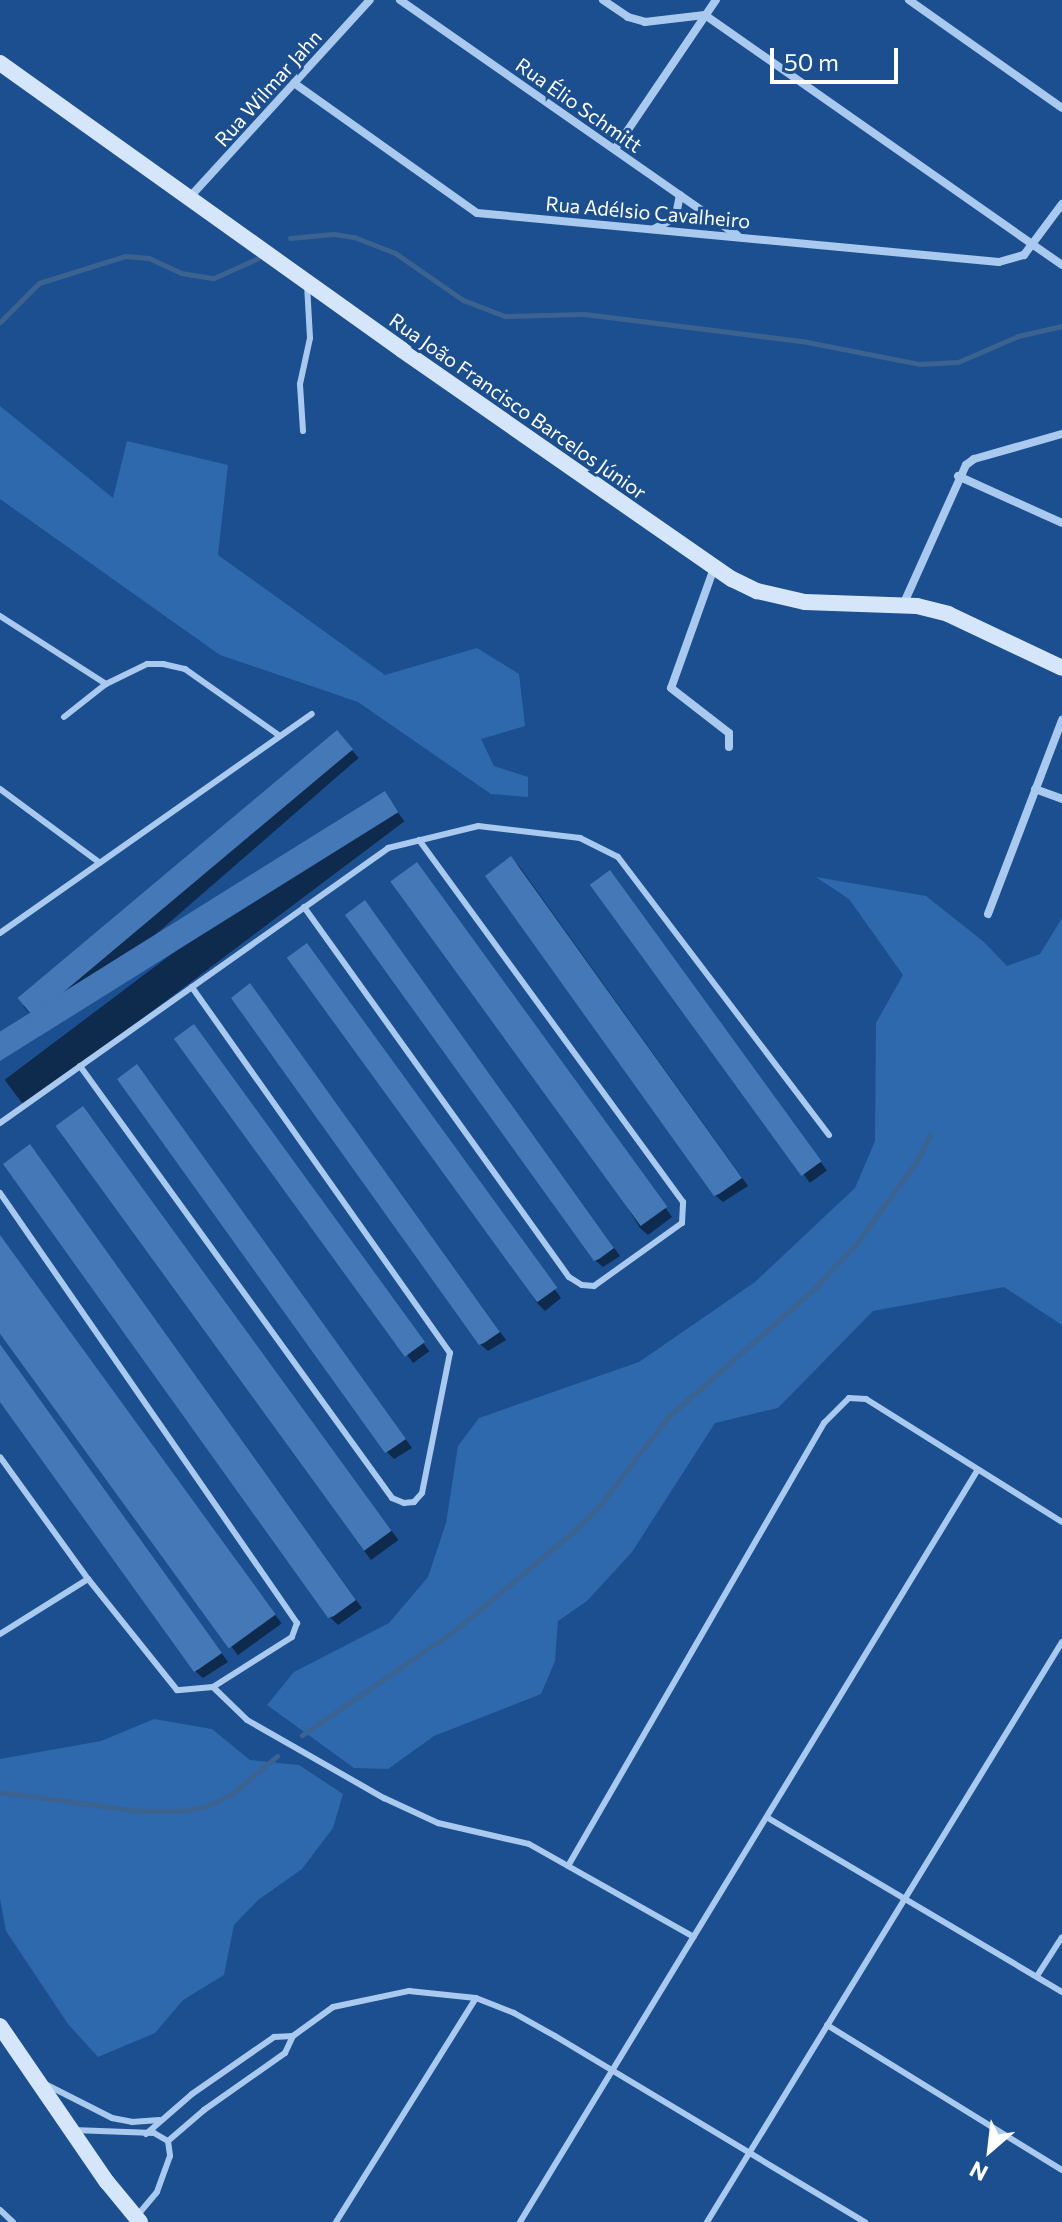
<!DOCTYPE html>
<html>
<head>
<meta charset="utf-8">
<style>
	body { margin:0 }
	#map { position:relative; width:1062px; height:2222px; overflow:hidden; background:#1b4f8f; font-family:Commissioner,sans-serif }
	div>[style] { position:absolute }
	.green>* { inset:0; background:#2e69ad }
	.shadow>* { inset:0; background:#0007; transform-origin:0 0 }
	.stream>* { height:5px; margin:-2.5px; padding:0 2.5px; transform-origin:2.5px; border-radius:2.5px; background:#3c6290 }
	.building>* { inset:0; background:#4478b7; transform-origin:0 0 }
	.lane>* { height:6px; margin:-3px; padding:0 3px; transform-origin:3px; border-radius:3px; background:#a9c9ee }
	.street>* { height:8px; margin:-4px; padding:0 4px; transform-origin:4px; border-radius:4px; background:#a9c9ee }
	.secondary>* { height:16px; margin:-8px; padding:0 8px; transform-origin:8px; border-radius:8px; background:#d6e6fa }
	span { translate:-50% -50%; white-space:nowrap; text-align:center; line-height:1.15; -webkit-text-stroke:6px #1b4f8f; paint-order:stroke }
	.street-label { font-size:20px; color:#fff }
	.north { position:absolute; left:950px; top:2110px; width:80px; height:80px; -webkit-text-stroke:6px #1b4f8f; paint-order:stroke; rotate:208deg; font-size:22px; font-weight:700; line-height:32px; text-align:center; color:#fff }
	.north::after { content:''; display:block; margin:auto; width:28px; height:36px; background:#fff; clip-path:polygon(50% 0,100% 100%,50% 72%,0 100%) }
	.scale { position:absolute; left:770px; top:48px; width:128px; height:36px; box-sizing:border-box; border:4px solid #fff; border-top:0; padding-left:10px; font-size:24px; line-height:28px; white-space:nowrap; color:#fff; -webkit-text-stroke:6px #1b4f8f; paint-order:stroke }
</style>
</head>
<body>
<div id="map">
	<div class="green">
		<div style="clip-path:polygon(0 406px,113px 498px,127px 441px,228px 465px,218px 555px,385px 675px,477px 648px,519px 674px,525px 726px,481px 739px,494px 766px,528px 777px,528px 797px,491px 794px,358px 702px,220px 655px,0 499px)"></div>
		<div style="clip-path:polygon(816px 877px,926px 896px,984px 942px,1007px 966px,1040px 954px,1062px 918px,1062px 1325px,1004px 1287px,873px 1311px,778px 1408px,715px 1423px,632px 1552px,587px 1601px,558px 1621px,555px 1661px,541px 1694px,434px 1736px,388px 1769px,354px 1768px,267px 1705px,294px 1672px,389px 1623px,428px 1577px,446px 1523px,458px 1446px,479px 1418px,639px 1362px,755px 1282px,855px 1188px,875px 1141px,876px 1023px,903px 975px,849px 899px)"></div>
		<div style="clip-path:polygon(154px 1719px,212px 1729px,250px 1760px,299px 1765px,343px 1794px,333px 1828px,302px 1869px,258px 1900px,234px 1925px,224px 1975px,183px 2000px,155px 2033px,98px 2057px,68px 2024px,6px 1931px,0 1899px,0 1759px,101px 1741px)"></div>
	</div>
	<div class="shadow">
		<div style="left:337px;top:733px;width:33px;height:416px;rotate:49deg"></div>
		<div style="left:384px;top:794px;width:34px;height:475px;rotate:53deg"></div>
		<div style="clip-path:polygon(511px 859px,519px 866px,748px 1186px,723px 1202px,715px 1195px)"></div>
		<div style="clip-path:polygon(417px 864px,672px 1217px,648px 1235px,640px 1228px)"></div>
		<div style="left:610px;top:872px;width:369px;height:21px;rotate:54deg"></div>
		<div style="clip-path:polygon(365px 902px,372px 910px,620px 1256px,603px 1267px,595px 1260px)"></div>
		<div style="clip-path:polygon(307px 945px,561px 1298px,545px 1311px,537px 1303px)"></div>
		<div style="clip-path:polygon(257px 994px,506px 1340px,488px 1351px,480px 1344px)"></div>
		<div style="left:193px;top:1026px;width:402px;height:20px;rotate:54deg"></div>
		<div style="clip-path:polygon(144px 1074px,412px 1448px,394px 1459px,386px 1451px)"></div>
		<div style="left:91px;top:1117px;width:523px;height:34px;rotate:54deg"></div>
		<div style="clip-path:polygon(30px 1146px,37px 1154px,362px 1608px,338px 1625px,330px 1617px)"></div>
		<div style="left:0;top:1236px;width:479px;height:54px;rotate:54deg"></div>
		<div style="clip-path:polygon(0 1344px,228px 1662px,203px 1678px,195px 1671px,0 1398px)"></div>
	</div>
	<div class="stream">
		<div style="left:290px;top:238px;width:44px;rotate:-5.2deg"></div>
		<div style="left:334px;top:234px;width:20px;rotate:9deg"></div>
		<div style="left:354px;top:237px;width:44px;rotate:21.3deg"></div>
		<div style="left:395px;top:253px;width:83px;rotate:34.7deg"></div>
		<div style="left:463px;top:300px;width:45px;rotate:20.9deg"></div>
		<div style="left:505px;top:316px;width:79px;rotate:-1.5deg"></div>
		<div style="left:584px;top:314px;width:220px;rotate:7.1deg"></div>
		<div style="left:802px;top:341px;width:119px;rotate:11.1deg"></div>
		<div style="left:919px;top:364px;width:39px;rotate:-3deg"></div>
		<div style="left:958px;top:362px;width:65px;rotate:-23.4deg"></div>
		<div style="left:1018px;top:336px;width:45px;rotate:-12.8deg"></div>
		<div style="left:0;top:322px;width:55px;rotate:-45deg"></div>
		<div style="left:39px;top:283px;width:90px;rotate:-17.4deg"></div>
		<div style="left:125px;top:256px;width:24px;rotate:5deg"></div>
		<div style="left:149px;top:258px;width:35px;rotate:25deg"></div>
		<div style="left:181px;top:273px;width:33px;rotate:9deg"></div>
		<div style="left:214px;top:278px;width:48px;rotate:-24.4deg"></div>
		<div style="left:302px;top:1735px;width:184px;rotate:-34.4deg"></div>
		<div style="left:454px;top:1631px;width:156px;rotate:-39.8deg"></div>
		<div style="left:574px;top:1531px;width:37px;rotate:-45deg"></div>
		<div style="left:600px;top:1505px;width:111px;rotate:-52.3deg"></div>
		<div style="left:668px;top:1417px;width:191px;rotate:-41.2deg"></div>
		<div style="left:812px;top:1291px;width:64px;rotate:-46.9deg"></div>
		<div style="left:856px;top:1244px;width:105px;rotate:-53.9deg"></div>
		<div style="left:918px;top:1159px;width:27px;rotate:-63deg"></div>
		<div style="left:0;top:1792px;width:140px;rotate:7.8deg"></div>
		<div style="left:139px;top:1811px;width:43px"></div>
		<div style="left:182px;top:1811px;width:25px;rotate:-11deg"></div>
		<div style="left:207px;top:1806px;width:28px;rotate:-26deg"></div>
		<div style="left:232px;top:1794px;width:59px;rotate:-40.2deg"></div>
	</div>
	<div class="building">
		<div style="left:337px;top:730px;width:25px;height:417px;rotate:50deg"></div>
		<div style="left:385px;top:791px;width:25px;height:477px;rotate:58deg"></div>
		<div style="clip-path:polygon(511px 856px,742px 1178px,719px 1194px,714px 1196px,485px 876px)"></div>
		<div style="left:417px;top:862px;width:426px;height:33px;rotate:54deg"></div>
		<div style="left:610px;top:870px;width:360px;height:25px;rotate:54deg"></div>
		<div style="clip-path:polygon(365px 900px,614px 1248px,599px 1259px,594px 1261px,345px 915px)"></div>
		<div style="left:307px;top:943px;width:426px;height:25px;rotate:54deg"></div>
		<div style="clip-path:polygon(250px 983px,500px 1332px,484px 1343px,479px 1345px,231px 998px)"></div>
		<div style="left:194px;top:1024px;width:393px;height:25px;rotate:54deg"></div>
		<div style="clip-path:polygon(137px 1064px,406px 1439px,390px 1450px,385px 1453px,117px 1079px)"></div>
		<div style="left:83px;top:1106px;width:525px;height:34px;rotate:54deg"></div>
		<div style="clip-path:polygon(30px 1144px,356px 1600px,334px 1616px,328px 1618px,3px 1164px)"></div>
		<div style="left:0;top:1235px;width:469px;height:58px;rotate:54deg"></div>
		<div style="clip-path:polygon(0 1344px,222px 1653px,199px 1669px,194px 1672px,0 1402px)"></div>
	</div>
	<div class="lane">
		<div style="left:303px;top:431px;width:47px;rotate:-93.7deg"></div>
		<div style="left:300px;top:384px;width:47px;rotate:-77.7deg"></div>
		<div style="left:310px;top:338px;width:53px;rotate:-93.2deg"></div>
		<div style="left:0;top:616px;width:126px;rotate:32.7deg"></div>
		<div style="left:64px;top:717px;width:53px;rotate:-38.2deg"></div>
		<div style="left:106px;top:684px;width:46px;rotate:-26deg"></div>
		<div style="left:147px;top:664px;width:16px"></div>
		<div style="left:163px;top:664px;width:23px;rotate:13deg"></div>
		<div style="left:185px;top:669px;width:116px;rotate:35.2deg"></div>
		<div style="left:0;top:789px;width:124px;rotate:36.5deg"></div>
		<div style="left:304px;top:907px;width:455px;rotate:54.4deg"></div>
		<div style="left:569px;top:1277px;width:15px;rotate:32deg"></div>
		<div style="left:582px;top:1285px;width:12px;rotate:5deg"></div>
		<div style="left:594px;top:1286px;width:108px;rotate:-35.6deg"></div>
		<div style="left:682px;top:1223px;width:21px;rotate:-87deg"></div>
		<div style="left:683px;top:1202px;width:448px;rotate:-126.1deg"></div>
		<div style="left:0;top:933px;width:381px;rotate:-35.1deg"></div>
		<div style="left:80px;top:1066px;width:533px;rotate:54.16deg"></div>
		<div style="left:392px;top:1498px;width:13px;rotate:23deg"></div>
		<div style="left:404px;top:1503px;width:10px;rotate:-6deg"></div>
		<div style="left:414px;top:1502px;width:12px;rotate:-48deg"></div>
		<div style="left:422px;top:1493px;width:143px;rotate:-78.7deg"></div>
		<div style="left:450px;top:1353px;width:448px;rotate:-125.2deg"></div>
		<div style="left:0;top:1123px;width:476px;rotate:-35.3deg"></div>
		<div style="left:388px;top:848px;width:93px;rotate:-13.7deg"></div>
		<div style="left:478px;top:826px;width:103px;rotate:6.7deg"></div>
		<div style="left:580px;top:838px;width:42px;rotate:26.6deg"></div>
		<div style="left:618px;top:857px;width:349px;rotate:52.8deg"></div>
		<div style="left:0;top:1193px;width:523px;rotate:55.37deg"></div>
		<div style="left:297px;top:1623px;width:15px;rotate:110deg"></div>
		<div style="left:292px;top:1637px;width:93px;rotate:147.7deg"></div>
		<div style="left:213px;top:1687px;width:36px;rotate:175deg"></div>
		<div style="left:177px;top:1690px;width:142px;rotate:-128.7deg"></div>
		<div style="left:88px;top:1579px;width:150px;rotate:-125.8deg"></div>
		<div style="left:0;top:1634px;width:104px;rotate:-32deg"></div>
		<div style="left:213px;top:1687px;width:47px;rotate:44.1deg"></div>
		<div style="left:247px;top:1720px;width:158px;rotate:29.7deg"></div>
		<div style="left:384px;top:1798px;width:60px;rotate:24.8deg"></div>
		<div style="left:438px;top:1823px;width:93px;rotate:13deg"></div>
		<div style="left:529px;top:1844px;width:189px;rotate:29.4deg"></div>
		<div style="left:768px;top:1818px;width:342px;rotate:30.6deg"></div>
		<div style="left:568px;top:1866px;width:512px;rotate:-59.98deg"></div>
		<div style="left:824px;top:1423px;width:35px;rotate:-45deg"></div>
		<div style="left:849px;top:1398px;width:17px;rotate:3deg"></div>
		<div style="left:866px;top:1399px;width:231px;rotate:32.1deg"></div>
		<div style="left:1037px;top:1976px;width:46px;rotate:-57.3deg"></div>
		<div style="left:827px;top:2025px;width:276px;rotate:31.7deg"></div>
		<div style="left:47px;top:2085px;width:73px;rotate:26.9deg"></div>
		<div style="left:112px;top:2118px;width:20px;rotate:11deg"></div>
		<div style="left:132px;top:2122px;width:27px;rotate:-4deg"></div>
		<div style="left:73px;top:2130px;width:81px;rotate:2.1deg"></div>
		<div style="left:154px;top:2133px;width:16px;rotate:30deg"></div>
		<div style="left:168px;top:2141px;width:15px;rotate:82deg"></div>
		<div style="left:170px;top:2156px;width:38px;rotate:110deg"></div>
		<div style="left:157px;top:2192px;width:30px;rotate:130deg"></div>
		<div style="left:146px;top:2134px;width:61px;rotate:-41deg"></div>
		<div style="left:192px;top:2094px;width:100px;rotate:-34.8deg"></div>
		<div style="left:274px;top:2037px;width:19px;rotate:-3deg"></div>
		<div style="left:168px;top:2141px;width:48px;rotate:-40.7deg"></div>
		<div style="left:204px;top:2110px;width:99px;rotate:-35.1deg"></div>
		<div style="left:285px;top:2053px;width:19px;rotate:-65deg"></div>
		<div style="left:293px;top:2036px;width:49px;rotate:-35.9deg"></div>
		<div style="left:333px;top:2007px;width:78px;rotate:-11.9deg"></div>
		<div style="left:409px;top:1991px;width:67px;rotate:6deg"></div>
		<div style="left:476px;top:1998px;width:41px;rotate:21.5deg"></div>
		<div style="left:514px;top:2013px;width:47px;rotate:29.3deg"></div>
		<div style="left:555px;top:2036px;width:362px;rotate:31deg"></div>
		<div style="left:0;top:2210px;width:18px;rotate:43deg"></div>
		<div style="left:336px;top:2222px;width:264px;rotate:-58deg"></div>
		<div style="left:520px;top:2222px;width:879px;rotate:-58.68deg"></div>
		<div style="left:707px;top:2222px;width:680px;rotate:-58.53deg"></div>
	</div>
	<div class="street">
		<div style="left:400px;top:0;width:411px;rotate:34.9deg"></div>
		<div style="left:603px;top:0;width:30px;rotate:34deg"></div>
		<div style="left:628px;top:17px;width:18px;rotate:16deg"></div>
		<div style="left:645px;top:22px;width:60px;rotate:-6.7deg"></div>
		<div style="left:705px;top:15px;width:436px;rotate:35deg"></div>
		<div style="left:909px;top:0;width:187px;rotate:35.2deg"></div>
		<div style="left:294px;top:83px;width:224px;rotate:35.4deg"></div>
		<div style="left:477px;top:213px;width:524px;rotate:5.36deg"></div>
		<div style="left:999px;top:262px;width:26px;rotate:-16deg"></div>
		<div style="left:1024px;top:255px;width:64px;rotate:-53.3deg"></div>
		<div style="left:615px;top:149px;width:180px;rotate:-55.9deg"></div>
		<div style="left:189px;top:198px;width:268px;rotate:-47.6deg"></div>
		<div style="left:654px;top:229px;width:18px;rotate:-29deg"></div>
		<div style="left:670px;top:220px;width:12px;rotate:-55deg"></div>
		<div style="left:677px;top:210px;width:15px;rotate:-79deg"></div>
		<div style="left:958px;top:476px;width:114px;rotate:24.3deg"></div>
		<div style="left:714px;top:568px;width:127px;rotate:109.7deg"></div>
		<div style="left:671px;top:688px;width:73px;rotate:37.8deg"></div>
		<div style="left:729px;top:733px;width:14px;rotate:90deg"></div>
		<div style="left:903px;top:605px;width:154px;rotate:-65.8deg"></div>
		<div style="left:966px;top:465px;width:10px;rotate:-37deg"></div>
		<div style="left:974px;top:459px;width:91px;rotate:-15.9deg"></div>
		<div style="left:1035px;top:789px;width:29px;rotate:20deg"></div>
		<div style="left:988px;top:914px;width:208px;rotate:-69.1deg"></div>
	</div>
	<div class="secondary">
		<div style="left:0;top:63px;width:494px;rotate:35.5deg"></div>
		<div style="left:402px;top:350px;width:402px;rotate:34.8deg"></div>
		<div style="left:732px;top:579px;width:28px;rotate:26deg"></div>
		<div style="left:757px;top:591px;width:49px;rotate:12.9deg"></div>
		<div style="left:805px;top:602px;width:112px;rotate:2deg"></div>
		<div style="left:917px;top:606px;width:32px;rotate:14deg"></div>
		<div style="left:948px;top:614px;width:126px;rotate:25.3deg"></div>
		<div style="left:0;top:2026px;width:189px;rotate:55.6deg"></div>
		<div style="left:107px;top:2182px;width:52px;rotate:50.5deg"></div>
	</div>
	<div class="street-label">
		<span style="left:268px;top:88px;rotate:-48deg">Rua Wilmar Jahn</span>
		<span style="left:579px;top:105px;rotate:35deg">Rua Élio Schmitt</span>
		<span style="left:648px;top:212px;rotate:5deg">Rua Adélsio Cavalheiro</span>
		<span style="left:518px;top:406px;rotate:35deg">Rua João Francisco Barcelos Júnior</span>
	</div>
	<div class="north">N</div>
	<div class="scale">50 m</div>
</div>
</body>
</html>
